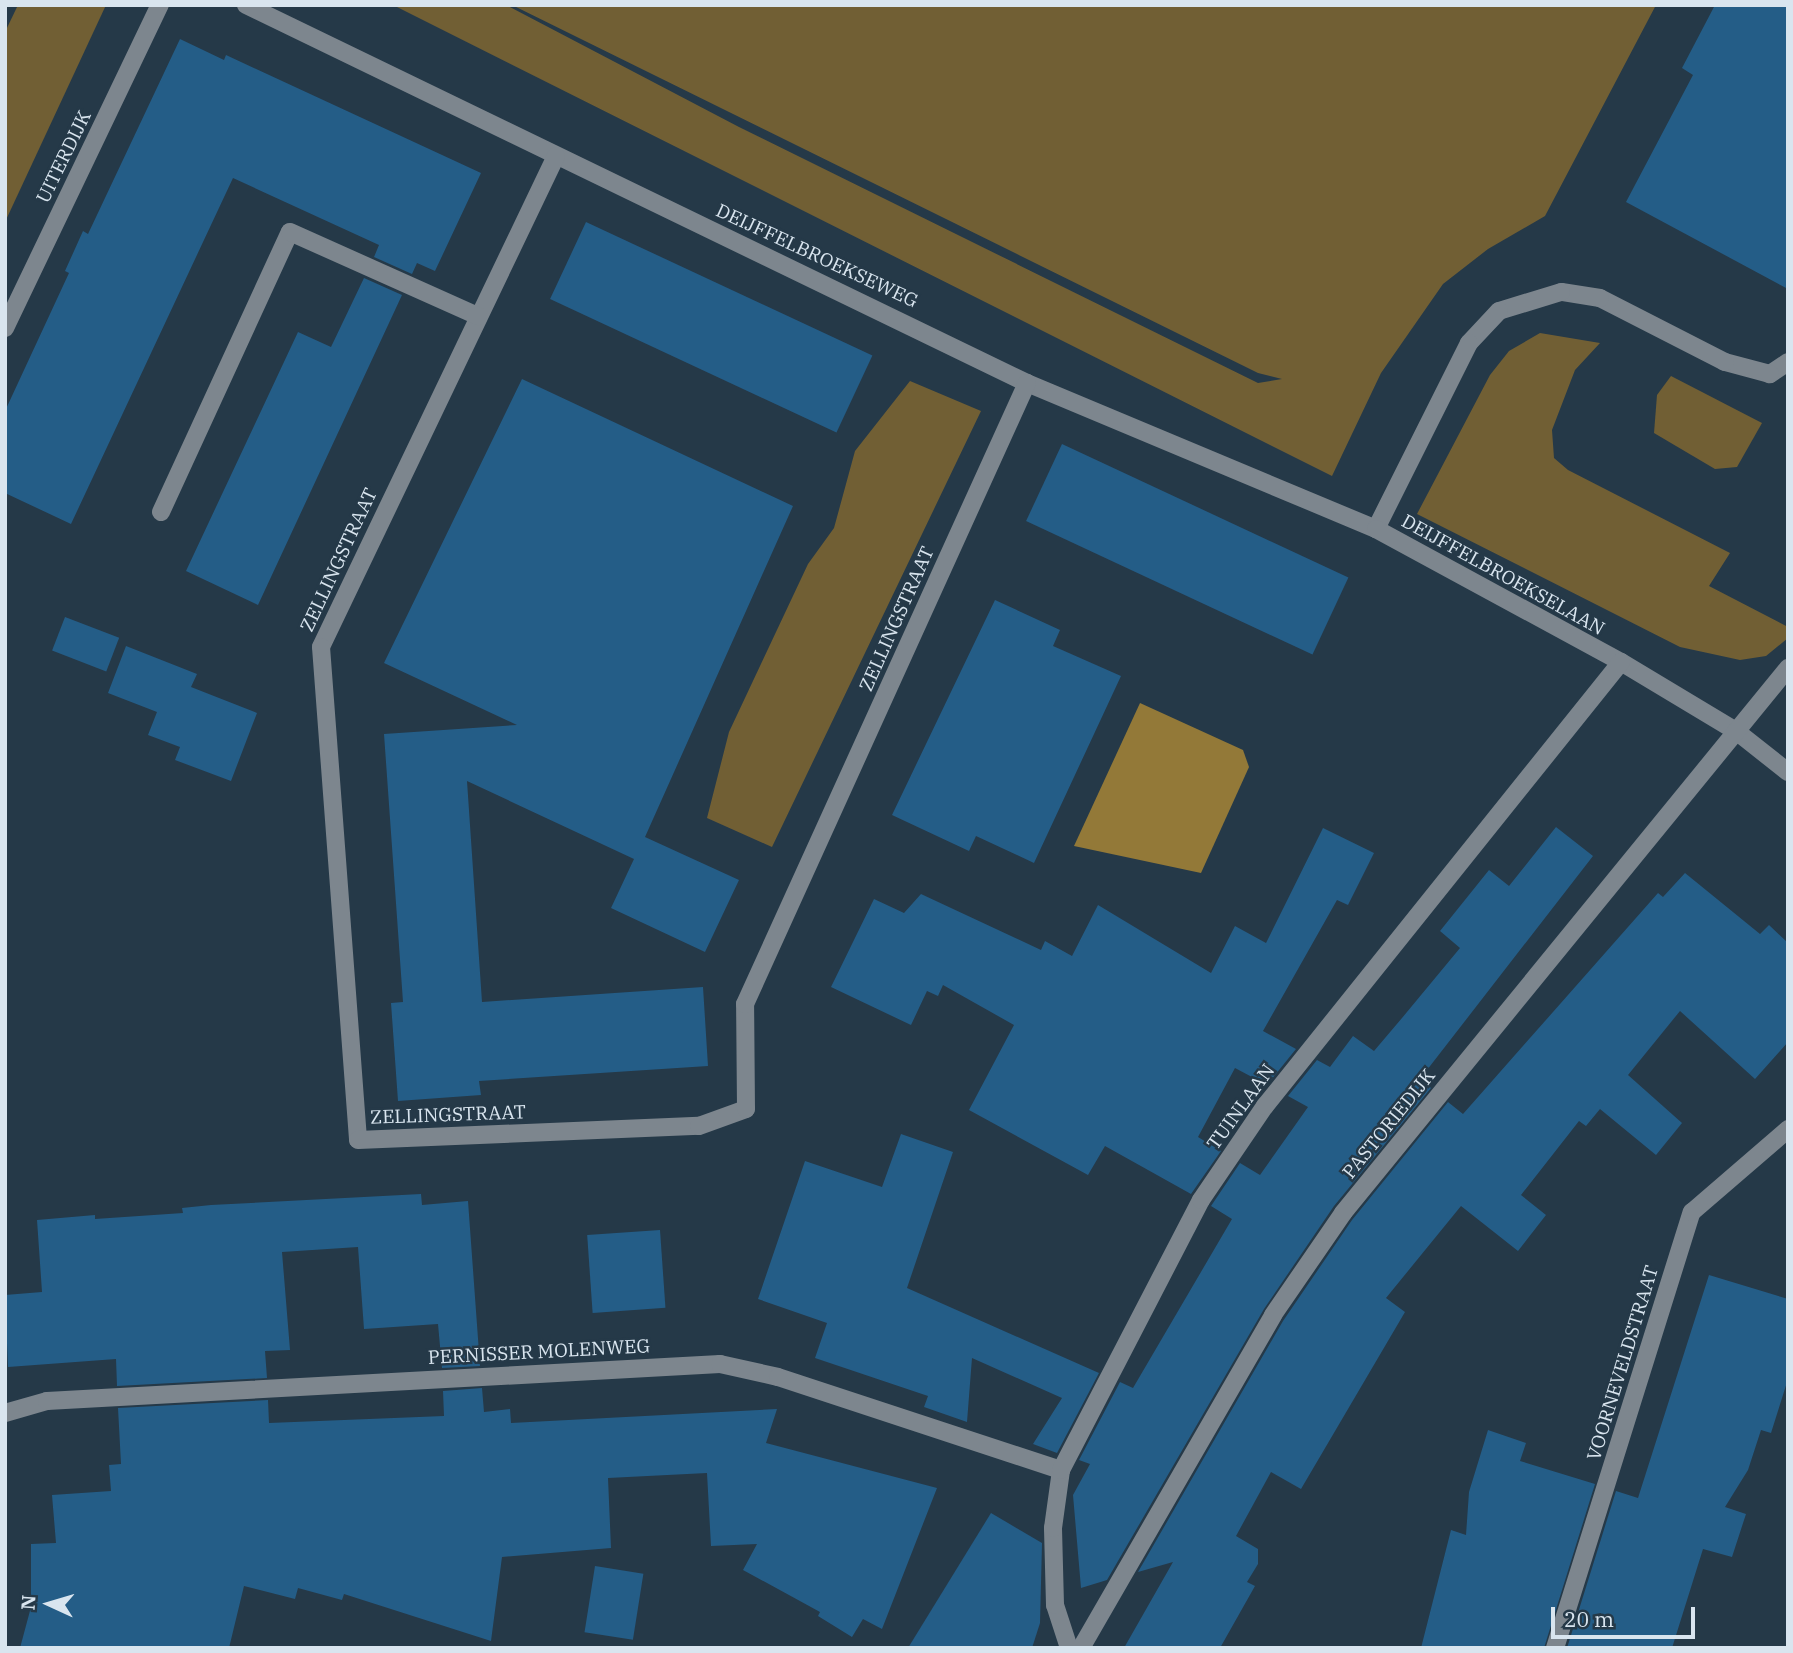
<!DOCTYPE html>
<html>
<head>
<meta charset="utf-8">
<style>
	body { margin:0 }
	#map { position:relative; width:1793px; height:1653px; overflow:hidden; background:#253948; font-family:"IBM Plex Serif",serif }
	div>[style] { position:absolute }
	.green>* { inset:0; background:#715f34 }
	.water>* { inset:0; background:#937938 }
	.building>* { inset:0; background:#245d87; transform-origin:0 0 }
	.minor>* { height:18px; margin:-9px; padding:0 9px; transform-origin:9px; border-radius:9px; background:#7d868e }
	span { translate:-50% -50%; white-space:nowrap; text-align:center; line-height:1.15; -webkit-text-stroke:5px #253948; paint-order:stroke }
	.street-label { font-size:19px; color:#d9e5ef }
	.frame { position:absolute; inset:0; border:7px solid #d9e5ef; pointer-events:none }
	.north { position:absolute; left:14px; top:1569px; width:70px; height:70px; -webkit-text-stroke:5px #253948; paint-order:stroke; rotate:274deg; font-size:19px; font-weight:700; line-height:28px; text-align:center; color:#d9e5ef }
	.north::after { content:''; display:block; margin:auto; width:24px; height:32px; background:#d9e5ef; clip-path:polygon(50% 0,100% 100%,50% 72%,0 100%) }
	.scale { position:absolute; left:1551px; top:1607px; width:144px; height:32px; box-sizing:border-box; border:4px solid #d9e5ef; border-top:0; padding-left:9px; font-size:21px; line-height:24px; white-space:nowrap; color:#d9e5ef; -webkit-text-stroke:5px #253948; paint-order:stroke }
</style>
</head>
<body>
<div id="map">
	<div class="green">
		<div style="clip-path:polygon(18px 5px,106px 5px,5px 222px,5px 32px)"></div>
		<div style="clip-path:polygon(393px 5px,506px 5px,739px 127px,1258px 383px,1282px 379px,1258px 373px,512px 5px,1656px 5px,1545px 216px,1488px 249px,1443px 284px,1381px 373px,1332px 476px)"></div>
		<div style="clip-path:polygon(1540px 333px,1600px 343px,1575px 370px,1552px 430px,1554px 458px,1568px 470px,1730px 553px,1709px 586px,1788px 627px,1788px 638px,1766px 656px,1740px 660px,1680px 647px,1417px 514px,1490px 375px,1509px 351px)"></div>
		<div style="clip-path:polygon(1671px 376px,1762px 423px,1737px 467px,1715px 469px,1654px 433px,1657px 395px)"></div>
		<div style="clip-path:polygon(910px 381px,981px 411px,772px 847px,707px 818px,729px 732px,808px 564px,834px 528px,855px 451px)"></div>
	</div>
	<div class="water">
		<div style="clip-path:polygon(1140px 703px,1243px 750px,1249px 767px,1201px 873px,1074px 846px)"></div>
	</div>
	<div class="building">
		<div style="clip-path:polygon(1715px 5px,1788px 5px,1788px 289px,1626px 202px,1693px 75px,1682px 68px)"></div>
		<div style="clip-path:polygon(180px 39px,224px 60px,226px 55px,481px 173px,435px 271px,417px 263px,412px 274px,374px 257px,379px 245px,233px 178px,71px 524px,5px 493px,5px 411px,69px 273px,65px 271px,83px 231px,88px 234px)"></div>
		<div style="left:586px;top:222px;width:316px;height:85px;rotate:25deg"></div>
		<div style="clip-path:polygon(364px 278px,402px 295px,258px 605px,186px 571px,298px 332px,331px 347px)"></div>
		<div style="clip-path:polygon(522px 379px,793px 506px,645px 837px,739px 880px,705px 952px,611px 908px,634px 859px,467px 781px,482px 1002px,703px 987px,708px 1066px,479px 1081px,481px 1095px,398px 1101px,391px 1003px,403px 1002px,384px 734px,517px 725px,384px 663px)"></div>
		<div style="left:1062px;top:444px;width:316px;height:85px;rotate:25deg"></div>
		<div style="clip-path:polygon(995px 600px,1060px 630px,1053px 646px,1121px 676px,1034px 863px,976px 836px,969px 851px,892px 815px)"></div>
		<div style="left:65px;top:617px;width:58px;height:36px;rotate:21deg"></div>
		<div style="clip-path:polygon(126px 646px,197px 674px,191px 687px,257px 713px,231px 781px,175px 760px,180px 747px,148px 735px,157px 712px,108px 693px)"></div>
		<div style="clip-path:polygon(1556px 827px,1593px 856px,1420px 1079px,1431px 1088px,1334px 1206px,1264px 1309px,1107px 1580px,1081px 1588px,1073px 1495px,1090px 1464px,1079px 1460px,1120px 1382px,1133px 1388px,1232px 1219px,1211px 1206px,1240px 1163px,1260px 1175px,1308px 1107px,1288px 1096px,1317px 1060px,1330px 1067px,1353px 1036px,1374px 1051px,1402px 1018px,1460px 948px,1440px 931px,1489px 870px,1509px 886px)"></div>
		<div style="clip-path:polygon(1323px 828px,1374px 853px,1348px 905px,1337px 900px,1263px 1031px,1296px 1049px,1267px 1085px,1235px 1068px,1198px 1137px,1221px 1151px,1191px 1194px,1105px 1146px,1088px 1175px,969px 1110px,1014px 1025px,943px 985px,938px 996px,927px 991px,911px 1025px,831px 987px,874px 899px,904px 913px,921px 894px,1041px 950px,1045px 941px,1072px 956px,1098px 905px,1211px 973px,1235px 926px,1266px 943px)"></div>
		<div style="clip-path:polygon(1685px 873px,1760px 934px,1769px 925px,1788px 943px,1788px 1042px,1755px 1079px,1680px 1011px,1628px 1075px,1682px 1123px,1656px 1155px,1600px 1109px,1586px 1126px,1579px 1121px,1521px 1195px,1546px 1215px,1518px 1251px,1461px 1206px,1386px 1298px,1405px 1312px,1301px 1489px,1271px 1472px,1236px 1536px,1258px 1549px,1258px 1564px,1247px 1582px,1255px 1586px,1220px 1648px,1124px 1648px,1173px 1562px,1138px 1572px,1283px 1321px,1352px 1220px,1448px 1102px,1463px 1114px,1658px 893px,1663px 897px)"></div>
		<div style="clip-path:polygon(901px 1134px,953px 1152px,907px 1288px,1099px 1373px,1057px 1453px,1033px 1444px,1062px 1398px,972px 1358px,967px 1422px,924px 1407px,928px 1396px,815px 1358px,827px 1323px,758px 1299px,805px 1161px,882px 1187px)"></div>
		<div style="clip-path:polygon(421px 1194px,422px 1205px,468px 1201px,480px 1366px,442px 1368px,438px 1324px,364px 1329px,358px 1247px,282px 1252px,290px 1350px,265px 1351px,267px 1378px,117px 1386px,116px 1359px,8px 1367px,5px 1295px,42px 1292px,37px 1220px,95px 1215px,95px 1219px,183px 1213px,182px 1208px,211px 1205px)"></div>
		<div style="left:660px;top:1230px;width:78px;height:73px;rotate:86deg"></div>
		<div style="clip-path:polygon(1709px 1275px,1788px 1299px,1788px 1379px,1771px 1433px,1761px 1430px,1748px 1470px,1725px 1507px,1746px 1514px,1732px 1557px,1703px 1549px,1672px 1648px,1567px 1648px,1616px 1491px,1638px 1498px)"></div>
		<div style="clip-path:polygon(482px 1388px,484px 1412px,510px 1409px,511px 1423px,777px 1409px,766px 1443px,937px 1488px,882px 1629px,863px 1619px,852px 1637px,818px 1616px,820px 1612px,743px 1570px,757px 1544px,711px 1546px,707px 1473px,608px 1478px,611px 1548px,502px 1557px,491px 1641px,344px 1594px,342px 1600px,298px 1588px,295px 1599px,244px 1586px,229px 1648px,20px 1648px,31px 1607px,31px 1544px,56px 1543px,52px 1495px,111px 1491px,109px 1465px,121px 1464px,118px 1408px,268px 1400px,269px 1423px,444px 1416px,443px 1391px)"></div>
		<div style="clip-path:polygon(1488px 1430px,1526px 1443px,1520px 1461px,1595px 1484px,1544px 1648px,1421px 1648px,1451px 1530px,1466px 1535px,1469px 1492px)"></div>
		<div style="clip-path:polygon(991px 1513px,1042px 1543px,1040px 1623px,1032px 1648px,908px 1648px)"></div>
		<div style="left:595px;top:1566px;width:49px;height:67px;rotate:9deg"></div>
	</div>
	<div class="minor">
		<div style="left:246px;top:5px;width:868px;rotate:25.83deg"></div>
		<div style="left:1027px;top:383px;width:378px;rotate:22.7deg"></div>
		<div style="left:556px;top:156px;width:544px;rotate:115.58deg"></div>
		<div style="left:321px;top:647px;width:494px;rotate:85.7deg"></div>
		<div style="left:358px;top:1140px;width:341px;rotate:-2.4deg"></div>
		<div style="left:699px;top:1126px;width:50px;rotate:-19.9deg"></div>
		<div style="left:746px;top:1109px;width:105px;rotate:-90.5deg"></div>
		<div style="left:745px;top:1004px;width:682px;rotate:-65.58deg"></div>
		<div style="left:5px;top:328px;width:358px;rotate:-64.4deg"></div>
		<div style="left:1788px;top:362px;width:22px;rotate:146deg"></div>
		<div style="left:1770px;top:374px;width:47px;rotate:-165.1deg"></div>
		<div style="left:1725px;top:362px;width:140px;rotate:-152.9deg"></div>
		<div style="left:1600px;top:298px;width:39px;rotate:-171deg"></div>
		<div style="left:1561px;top:292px;width:65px;rotate:163deg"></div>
		<div style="left:1499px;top:311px;width:44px;rotate:133.2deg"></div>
		<div style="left:1469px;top:343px;width:208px;rotate:116.6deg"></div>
		<div style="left:1376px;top:529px;width:279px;rotate:28.5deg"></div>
		<div style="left:1621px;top:662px;width:134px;rotate:31deg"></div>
		<div style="left:1736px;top:731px;width:66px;rotate:38.3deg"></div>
		<div style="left:161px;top:512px;width:308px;rotate:-65.3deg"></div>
		<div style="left:290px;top:232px;width:206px;rotate:24.1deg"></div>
		<div style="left:5px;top:1413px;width:44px;rotate:-15.9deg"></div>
		<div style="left:47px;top:1401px;width:674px;rotate:-3.15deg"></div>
		<div style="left:720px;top:1364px;width:59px;rotate:12.6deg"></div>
		<div style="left:778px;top:1377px;width:298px;rotate:18.2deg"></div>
		<div style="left:1069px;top:1648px;width:45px;rotate:-108deg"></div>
		<div style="left:1055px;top:1605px;width:77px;rotate:-91.5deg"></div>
		<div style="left:1053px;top:1528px;width:59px;rotate:-82.1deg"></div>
		<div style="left:1061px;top:1470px;width:304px;rotate:-62.6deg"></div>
		<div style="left:1201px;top:1200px;width:114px;rotate:-55.8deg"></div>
		<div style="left:1265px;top:1106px;width:569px;rotate:-51.28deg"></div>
		<div style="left:1081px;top:1648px;width:384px;rotate:-60deg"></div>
		<div style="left:1273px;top:1315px;width:124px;rotate:-55.5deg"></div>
		<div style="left:1343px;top:1213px;width:704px;rotate:-50.77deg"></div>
		<div style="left:1555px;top:1648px;width:457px;rotate:-72.6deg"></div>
		<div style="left:1692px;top:1212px;width:127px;rotate:-40.8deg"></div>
	</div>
	<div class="street-label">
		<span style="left:64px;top:157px;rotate:-64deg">UITERDIJK</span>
		<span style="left:817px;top:256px;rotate:25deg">DEIJFFELBROEKSEWEG</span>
		<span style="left:339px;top:560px;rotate:-65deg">ZELLINGSTRAAT</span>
		<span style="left:1503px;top:575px;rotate:29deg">DEIJFFELBROEKSELAAN</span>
		<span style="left:897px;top:619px;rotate:-66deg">ZELLINGSTRAAT</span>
		<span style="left:1241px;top:1107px;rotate:-54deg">TUINLAAN</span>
		<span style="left:448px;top:1115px;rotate:-2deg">ZELLINGSTRAAT</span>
		<span style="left:1389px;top:1124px;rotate:-51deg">PASTORIEDIJK</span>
		<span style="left:539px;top:1352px;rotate:-3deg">PERNISSER MOLENWEG</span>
		<span style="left:1623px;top:1363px;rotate:-73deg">VOORNEVELDSTRAAT</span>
	</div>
	<div class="frame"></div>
	<div class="north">N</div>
	<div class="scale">20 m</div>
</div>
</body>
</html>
